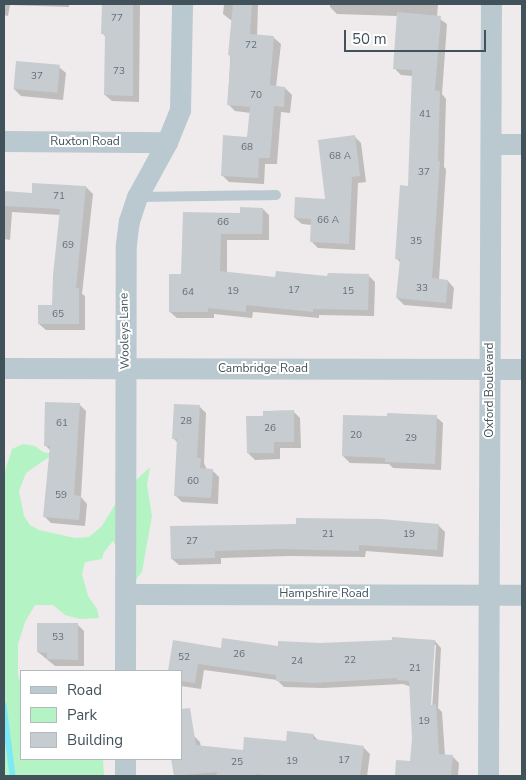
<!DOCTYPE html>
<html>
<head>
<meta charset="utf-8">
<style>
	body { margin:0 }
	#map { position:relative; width:526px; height:780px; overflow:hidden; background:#efebec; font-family:"Nunito Sans",sans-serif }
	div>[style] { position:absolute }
	.green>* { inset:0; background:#b4f3c4 }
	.shadow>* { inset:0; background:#0003 }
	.stream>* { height:5.5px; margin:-2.75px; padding:0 2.75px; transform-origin:2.75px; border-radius:2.75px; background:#7ceaf4 }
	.building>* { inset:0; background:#c7ccd1; transform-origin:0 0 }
	.service>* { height:10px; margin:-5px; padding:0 5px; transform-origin:5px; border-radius:5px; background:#bac9d0 }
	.minor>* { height:21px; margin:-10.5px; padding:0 10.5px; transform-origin:10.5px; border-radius:10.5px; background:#bac9d0 }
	span { translate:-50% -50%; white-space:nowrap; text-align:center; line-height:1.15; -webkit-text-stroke:4px #fff; paint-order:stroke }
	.number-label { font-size:10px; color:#637078 }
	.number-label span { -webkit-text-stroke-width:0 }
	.street-label { font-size:12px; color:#42525b }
	.frame { position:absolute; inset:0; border:5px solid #42525b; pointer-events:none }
	.legend { position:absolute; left:20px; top:670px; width:162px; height:90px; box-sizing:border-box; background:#fff; border:1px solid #b3babd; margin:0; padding:6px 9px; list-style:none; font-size:15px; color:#42525b }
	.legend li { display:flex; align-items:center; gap:10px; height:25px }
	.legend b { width:25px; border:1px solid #b3babd }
	.scale { position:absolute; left:344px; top:30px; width:142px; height:22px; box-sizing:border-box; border:2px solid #42525b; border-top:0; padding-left:6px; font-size:15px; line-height:18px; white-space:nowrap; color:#42525b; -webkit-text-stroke:4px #fff; paint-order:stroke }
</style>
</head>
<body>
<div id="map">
	<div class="green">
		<div style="clip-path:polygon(23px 444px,35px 446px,43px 452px,61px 456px,49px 457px,26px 473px,19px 491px,24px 516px,30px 525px,39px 530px,75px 538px,89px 537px,102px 526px,122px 493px,150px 467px,147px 485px,152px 516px,142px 572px,135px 581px,113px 541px,104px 552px,102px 559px,85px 562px,82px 574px,88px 596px,97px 609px,99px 618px,80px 619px,65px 615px,53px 605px,35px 605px,25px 622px,18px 644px,18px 675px,21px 684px,21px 759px,103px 759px,104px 776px,4px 776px,4px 474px,12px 449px)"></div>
	</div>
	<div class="shadow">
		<div style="clip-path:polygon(4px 4px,80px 4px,69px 4px,69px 7px,10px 5px,8px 16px,4px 15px)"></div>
		<div style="clip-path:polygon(103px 4px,140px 4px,139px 102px,112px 101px,105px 95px,106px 37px,102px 33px)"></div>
		<div style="clip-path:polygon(224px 4px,258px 4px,257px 36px,274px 38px,281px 44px,276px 87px,285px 88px,292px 95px,290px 113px,281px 112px,277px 164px,265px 164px,264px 184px,229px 182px,222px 175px,248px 138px,251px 113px,235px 111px,228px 104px,232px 21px,223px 14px)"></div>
		<div style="clip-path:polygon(330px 4px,438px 4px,437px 17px,447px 24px,442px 94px,446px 99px,444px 167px,446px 169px,439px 280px,448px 281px,454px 288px,452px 309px,404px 305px,397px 298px,401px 263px,396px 258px,409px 187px,413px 76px,401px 75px,394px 68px,398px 16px,337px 14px,330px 7px)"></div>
		<div style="clip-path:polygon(59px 67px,66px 73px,63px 100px,21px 96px,14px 89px)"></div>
		<div style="clip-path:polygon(354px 136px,361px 143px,366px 182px,358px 183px,355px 250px,318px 248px,312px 242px,312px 225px,302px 224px,295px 218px,326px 200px)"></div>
		<div style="clip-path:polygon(33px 185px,86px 187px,93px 194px,82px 294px,85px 296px,85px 330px,46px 330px,39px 324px,54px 306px,61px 215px,12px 212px,10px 240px,4px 239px,4px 192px,33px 194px)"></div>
		<div style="clip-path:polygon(263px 209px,269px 215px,269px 240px,227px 240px,227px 273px,276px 278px,368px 275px,375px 282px,374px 316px,319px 315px,319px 318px,253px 312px,252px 318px,214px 314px,214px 318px,177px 318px,170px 312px,183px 275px,184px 213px,241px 214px)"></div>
		<div style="clip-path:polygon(79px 404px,86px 411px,81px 497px,87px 504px,85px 526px,51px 523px,44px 516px,50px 450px,45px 445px)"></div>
		<div style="clip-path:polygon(199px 406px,206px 413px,204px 463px,207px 470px,212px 470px,219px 477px,218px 504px,182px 502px,175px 495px,178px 443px,173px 438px)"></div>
		<div style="clip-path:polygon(294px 412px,300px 418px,301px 448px,280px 448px,280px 459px,255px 460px,248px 453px)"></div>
		<div style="clip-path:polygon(436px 417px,443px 423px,441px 470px,393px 468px,389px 464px,350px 463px,343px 456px)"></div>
		<div style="clip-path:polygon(438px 525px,445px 532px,443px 557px,366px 551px,365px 557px,290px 556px,221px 558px,221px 564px,179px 565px,172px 559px,172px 527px)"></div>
		<div style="clip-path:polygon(78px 625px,84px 631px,84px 666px,55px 666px,38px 652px)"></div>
		<div style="clip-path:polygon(evenodd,435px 641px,441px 648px,438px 708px,442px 712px,445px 756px,452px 756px,459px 763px,458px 776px,396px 776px,397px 761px,412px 762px,414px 739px,411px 687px,403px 684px,323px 688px,284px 687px,277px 680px,204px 670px,201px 689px,181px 686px,181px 671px,169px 671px,174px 642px,222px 649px,435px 641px,433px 645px,436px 645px,432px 711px,430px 711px,433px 645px)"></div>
		<div style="clip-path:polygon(313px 735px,319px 741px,363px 747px,370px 754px,367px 776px,175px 776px,172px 759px,181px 759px,194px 736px,200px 742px,201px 747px,244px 752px)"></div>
	</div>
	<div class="stream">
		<div style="left:4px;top:705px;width:72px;rotate:82.8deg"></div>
	</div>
	<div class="building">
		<div style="clip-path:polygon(102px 4px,133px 4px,133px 96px,104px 95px,105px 34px,101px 34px)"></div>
		<div style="clip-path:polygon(233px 4px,252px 4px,250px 34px,274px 36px,270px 85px,285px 87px,284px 107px,274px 106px,270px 158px,259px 158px,258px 178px,221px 176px,223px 135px,247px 137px,250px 107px,227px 105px,231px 56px,228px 55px)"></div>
		<div style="clip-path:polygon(397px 12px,441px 16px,435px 90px,440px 91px,438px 161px,440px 161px,432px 278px,448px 280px,446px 303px,396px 298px,400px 259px,395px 259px,400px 185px,408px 186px,412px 70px,393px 69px)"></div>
		<div style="left:16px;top:61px;width:44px;height:28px;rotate:5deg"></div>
		<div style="clip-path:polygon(355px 135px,360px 176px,352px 177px,349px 244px,310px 242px,311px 219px,294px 218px,295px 197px,325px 199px,318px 140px)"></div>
		<div style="clip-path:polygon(32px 183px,86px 186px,76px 288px,79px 288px,79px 324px,38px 324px,38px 305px,52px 305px,53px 275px,60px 209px,4px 206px,4px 191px,32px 193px)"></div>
		<div style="clip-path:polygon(240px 207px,263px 208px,262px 234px,221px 234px,220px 271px,275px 277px,276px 271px,327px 276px,328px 273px,369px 274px,368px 310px,313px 309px,313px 312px,246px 305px,246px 312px,208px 308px,208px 312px,169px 312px,169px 274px,181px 274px,183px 212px,240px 213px)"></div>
		<div style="clip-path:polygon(45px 402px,80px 403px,74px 495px,81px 496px,79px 520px,43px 517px,50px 446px,44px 446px)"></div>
		<div style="clip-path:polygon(174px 404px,200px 405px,197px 458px,201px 458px,200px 468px,213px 469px,211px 498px,174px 496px,177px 439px,172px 439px)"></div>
		<div style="clip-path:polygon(294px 410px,294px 442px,274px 442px,274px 453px,247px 453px,246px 416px,263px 416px,263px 411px)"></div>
		<div style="clip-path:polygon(387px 413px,437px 415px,435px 464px,385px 462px,385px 458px,342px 456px,343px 415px,387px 416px)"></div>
		<div style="clip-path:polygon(296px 518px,381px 519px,439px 524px,437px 550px,359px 545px,359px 551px,282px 549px,215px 551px,215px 558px,171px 559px,170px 526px,296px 524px)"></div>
		<div style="clip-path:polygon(37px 623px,78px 623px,78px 660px,47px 659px,47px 653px,37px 652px)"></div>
		<div style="clip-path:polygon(392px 637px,435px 640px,431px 705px,436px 704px,439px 754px,453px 755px,451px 776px,395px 776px,396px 760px,410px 761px,412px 739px,409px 681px,397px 680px,397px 678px,315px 683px,276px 681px,276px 675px,198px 664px,195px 683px,181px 681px,181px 671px,168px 671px,173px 640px,221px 648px,222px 638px,278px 646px,278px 641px,320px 643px,392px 640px)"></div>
		<div style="clip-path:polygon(190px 708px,196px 745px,243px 750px,244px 737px,286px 741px,287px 731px,314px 734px,313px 739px,364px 746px,360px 776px,274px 776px,256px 774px,255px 776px,216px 776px,217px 772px,174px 776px,171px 759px,181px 759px,181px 709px)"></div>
	</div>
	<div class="service">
		<div style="left:138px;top:197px;width:138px;rotate:-0.8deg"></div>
	</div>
	<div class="minor">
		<div style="left:4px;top:141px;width:163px;rotate:0.4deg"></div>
		<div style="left:491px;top:144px;width:31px"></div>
		<div style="left:4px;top:368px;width:518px;rotate:0.11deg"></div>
		<div style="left:126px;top:594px;width:396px;rotate:0.1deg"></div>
		<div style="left:125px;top:671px;width:427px;rotate:-89.9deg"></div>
		<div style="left:126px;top:244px;width:23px;rotate:-83deg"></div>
		<div style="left:129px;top:221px;width:25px;rotate:-72deg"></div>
		<div style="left:137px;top:197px;width:63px;rotate:-61.4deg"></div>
		<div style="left:167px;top:142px;width:35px;rotate:-68deg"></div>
		<div style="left:180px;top:110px;width:106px;rotate:-88.9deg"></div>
		<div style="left:125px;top:776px;width:17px;rotate:-90deg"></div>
		<div style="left:488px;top:776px;width:772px;rotate:-89.78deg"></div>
	</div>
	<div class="number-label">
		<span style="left:117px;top:19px">77</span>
		<span style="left:251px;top:46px">72</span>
		<span style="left:119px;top:72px">73</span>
		<span style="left:37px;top:77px">37</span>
		<span style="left:256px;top:96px">70</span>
		<span style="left:425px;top:115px">41</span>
		<span style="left:247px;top:148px">68</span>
		<span style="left:340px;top:157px">68 A</span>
		<span style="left:424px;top:173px">37</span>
		<span style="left:59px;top:197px">71</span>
		<span style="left:328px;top:221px">66 A</span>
		<span style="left:223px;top:223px">66</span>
		<span style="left:416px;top:242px">35</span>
		<span style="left:68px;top:246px">69</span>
		<span style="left:422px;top:289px">33</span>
		<span style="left:294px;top:291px">17</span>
		<span style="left:233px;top:292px">19</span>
		<span style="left:348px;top:292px">15</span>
		<span style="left:188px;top:293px">64</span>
		<span style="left:58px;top:315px">65</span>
		<span style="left:186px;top:422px">28</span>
		<span style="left:62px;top:424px">61</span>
		<span style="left:270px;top:429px">26</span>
		<span style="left:356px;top:436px">20</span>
		<span style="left:411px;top:439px">29</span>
		<span style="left:193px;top:482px">60</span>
		<span style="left:61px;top:496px">59</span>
		<span style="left:328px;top:535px">21</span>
		<span style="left:409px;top:535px">19</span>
		<span style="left:192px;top:542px">27</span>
		<span style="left:58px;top:638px">53</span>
		<span style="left:239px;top:655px">26</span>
		<span style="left:184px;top:658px">52</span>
		<span style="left:350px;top:661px">22</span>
		<span style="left:297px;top:662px">24</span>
		<span style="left:415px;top:669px">21</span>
		<span style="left:424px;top:722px">19</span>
		<span style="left:344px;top:761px">17</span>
		<span style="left:292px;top:762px">19</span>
		<span style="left:237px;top:763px">25</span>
	</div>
	<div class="street-label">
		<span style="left:85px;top:142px">Ruxton Road</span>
		<span style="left:125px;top:331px;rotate:-91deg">Wooleys Lane</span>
		<span style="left:263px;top:369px">Cambridge Road</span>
		<span style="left:490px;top:390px;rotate:-90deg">Oxford Boulevard</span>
		<span style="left:324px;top:594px">Hampshire Road</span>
	</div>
	<div class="frame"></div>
	<ul class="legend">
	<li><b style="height:6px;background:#bac9d0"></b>Road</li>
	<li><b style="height:14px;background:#b4f3c4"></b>Park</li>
	<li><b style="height:14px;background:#c7ccd1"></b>Building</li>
	</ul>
	<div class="scale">50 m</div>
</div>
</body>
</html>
